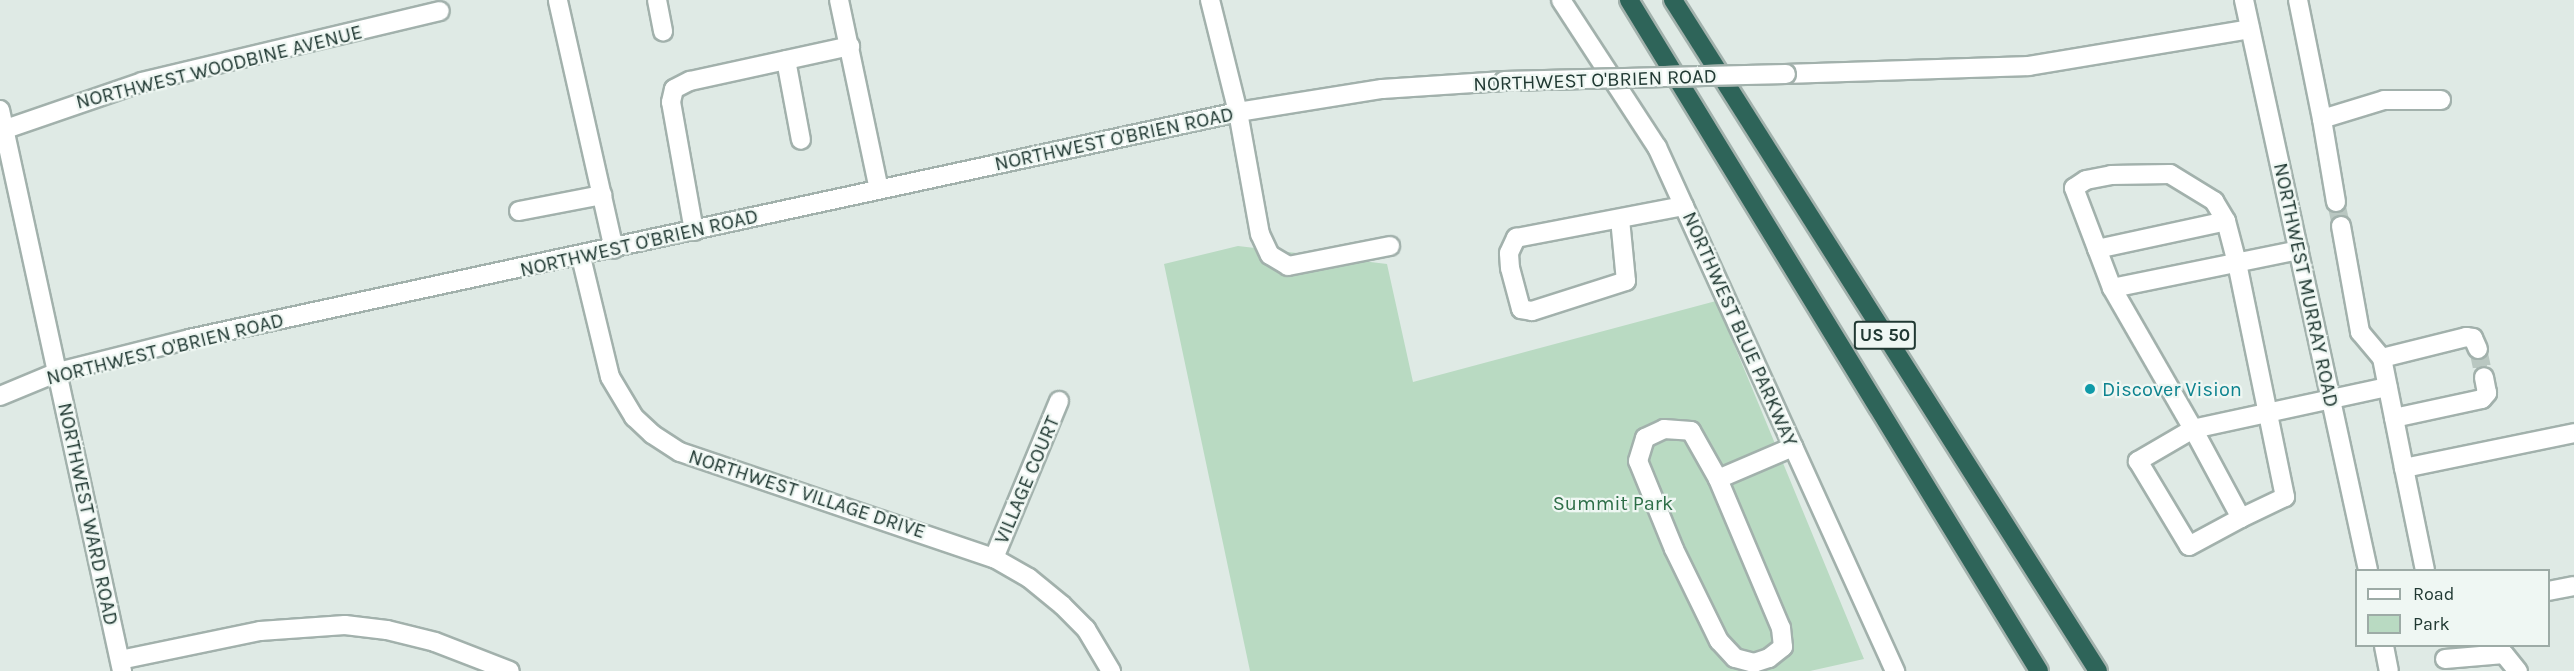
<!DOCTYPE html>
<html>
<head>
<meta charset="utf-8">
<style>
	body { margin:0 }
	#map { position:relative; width:2574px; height:671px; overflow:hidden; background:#dfeae5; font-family:Karla,sans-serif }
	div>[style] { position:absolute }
	.green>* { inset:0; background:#b9dac2 }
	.minor-tunnel>* { height:18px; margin-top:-9px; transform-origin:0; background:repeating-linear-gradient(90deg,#b9c7c1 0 18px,transparent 0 27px) }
	.roads { filter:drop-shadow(2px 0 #a2b1ac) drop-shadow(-2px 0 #a2b1ac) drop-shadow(0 2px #a2b1ac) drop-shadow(0 -2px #a2b1ac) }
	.minor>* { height:18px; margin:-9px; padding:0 9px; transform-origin:9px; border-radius:9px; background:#fff }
	.highway>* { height:18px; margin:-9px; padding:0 9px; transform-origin:9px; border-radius:9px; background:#2e6459 }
	.bridges { filter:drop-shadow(2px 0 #a2b1ac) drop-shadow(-2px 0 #a2b1ac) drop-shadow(0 2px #a2b1ac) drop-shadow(0 -2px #a2b1ac) }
	.minor-bridge>* { height:18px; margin:-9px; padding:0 9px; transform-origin:9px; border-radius:9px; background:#fff }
	.dots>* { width:16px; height:16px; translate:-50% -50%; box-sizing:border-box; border:3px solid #eff7f3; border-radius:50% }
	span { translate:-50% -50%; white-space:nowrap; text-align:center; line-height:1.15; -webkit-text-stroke:4.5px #eff7f3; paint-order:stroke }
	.shield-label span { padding:2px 4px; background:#eff7f3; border:2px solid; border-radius:4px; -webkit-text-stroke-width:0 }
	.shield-label { font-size:18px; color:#213933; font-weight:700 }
	.street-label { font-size:20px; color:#213933 }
	.culture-label { font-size:20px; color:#0d838f }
	.left { translate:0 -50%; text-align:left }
	.park-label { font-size:20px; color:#2d6e47 }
	.legend { position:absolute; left:2355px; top:569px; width:195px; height:78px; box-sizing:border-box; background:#eff7f3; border:2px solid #9daba6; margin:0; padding:8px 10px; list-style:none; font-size:18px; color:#213933 }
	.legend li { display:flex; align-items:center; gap:12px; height:30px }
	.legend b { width:30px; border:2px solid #9daba6 }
</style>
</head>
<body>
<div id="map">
	<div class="green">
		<div style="clip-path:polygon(1238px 246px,1387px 264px,1413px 382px,1716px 301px,1864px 659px,1810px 671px,1250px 671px,1164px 264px)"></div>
	</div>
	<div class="minor-tunnel">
		<div style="left:2336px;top:202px;width:25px;rotate:78deg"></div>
		<div style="left:2478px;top:349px;width:29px;rotate:78deg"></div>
	</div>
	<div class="roads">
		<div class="minor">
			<div style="left:657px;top:0;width:32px;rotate:79deg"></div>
			<div style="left:839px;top:0;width:193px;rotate:78.1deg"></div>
			<div style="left:1210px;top:0;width:115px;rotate:76deg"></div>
			<div style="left:1238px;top:112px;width:124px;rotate:79.8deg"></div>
			<div style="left:1260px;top:234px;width:23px;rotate:65deg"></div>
			<div style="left:1270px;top:255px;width:21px;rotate:31deg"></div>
			<div style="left:1288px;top:266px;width:104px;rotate:-11.1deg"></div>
			<div style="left:1561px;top:0;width:176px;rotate:56.9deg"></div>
			<div style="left:1657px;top:147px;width:576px;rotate:65.57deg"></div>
			<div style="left:2244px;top:0;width:583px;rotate:77.73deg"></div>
			<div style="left:2298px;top:0;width:121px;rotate:78.6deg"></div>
			<div style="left:558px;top:1px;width:254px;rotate:77.3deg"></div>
			<div style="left:786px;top:60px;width:81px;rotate:79.4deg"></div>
			<div style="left:1786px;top:74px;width:243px;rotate:-1.9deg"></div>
			<div style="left:2029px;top:66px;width:224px;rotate:-9.5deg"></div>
			<div style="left:0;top:110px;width:574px;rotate:77.73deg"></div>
			<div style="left:0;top:131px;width:150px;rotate:-19deg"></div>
			<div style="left:142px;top:82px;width:306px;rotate:-13.4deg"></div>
			<div style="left:2336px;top:202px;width:84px;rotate:-99.6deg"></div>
			<div style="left:2322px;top:119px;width:65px;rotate:-17deg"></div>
			<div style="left:2384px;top:100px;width:57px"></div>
			<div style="left:519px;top:211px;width:85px;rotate:-10.9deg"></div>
			<div style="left:1620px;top:219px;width:62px;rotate:84.5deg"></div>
			<div style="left:1626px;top:281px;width:99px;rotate:162.3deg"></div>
			<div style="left:1532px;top:311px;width:11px;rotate:-170deg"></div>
			<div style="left:1521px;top:309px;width:42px;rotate:-105deg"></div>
			<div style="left:1510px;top:268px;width:15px;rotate:-94deg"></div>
			<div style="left:1509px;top:253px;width:17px;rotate:-65deg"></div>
			<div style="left:1516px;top:238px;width:171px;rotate:-10.8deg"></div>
			<div style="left:2341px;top:226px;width:108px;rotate:79.8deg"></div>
			<div style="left:2360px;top:332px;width:34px;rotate:50deg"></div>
			<div style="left:2382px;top:358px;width:112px;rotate:78.7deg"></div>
			<div style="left:2404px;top:468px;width:174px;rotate:-11.6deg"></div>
			<div style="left:694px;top:231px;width:131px;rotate:-100.1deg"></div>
			<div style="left:671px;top:102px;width:13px;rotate:-77deg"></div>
			<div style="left:674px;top:89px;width:18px;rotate:-27deg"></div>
			<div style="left:690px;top:81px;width:164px;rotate:-12.3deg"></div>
			<div style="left:2097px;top:249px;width:132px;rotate:-12.2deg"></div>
			<div style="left:2299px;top:250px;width:191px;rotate:168.5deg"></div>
			<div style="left:2112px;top:288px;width:163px;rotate:60.1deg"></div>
			<div style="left:2193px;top:429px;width:199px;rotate:-12.2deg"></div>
			<div style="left:581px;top:257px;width:123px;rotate:76.4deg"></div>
			<div style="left:610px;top:377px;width:47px;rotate:59deg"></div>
			<div style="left:634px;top:417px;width:25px;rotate:43deg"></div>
			<div style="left:652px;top:434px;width:33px;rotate:33deg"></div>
			<div style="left:680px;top:452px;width:331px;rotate:18.7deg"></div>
			<div style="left:994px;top:558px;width:40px;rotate:29.7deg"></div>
			<div style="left:1029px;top:578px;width:43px;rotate:39.3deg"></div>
			<div style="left:1062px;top:605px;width:34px;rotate:45deg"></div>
			<div style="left:1086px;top:629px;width:49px;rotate:59.2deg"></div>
			<div style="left:2112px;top:288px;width:107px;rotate:-110.8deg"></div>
			<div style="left:2074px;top:188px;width:14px;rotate:-34deg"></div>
			<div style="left:2086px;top:180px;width:25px;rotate:-11deg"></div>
			<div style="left:2111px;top:175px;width:59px;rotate:-1deg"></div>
			<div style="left:2170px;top:174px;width:52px;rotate:31.5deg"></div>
			<div style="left:2214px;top:201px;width:23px;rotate:59deg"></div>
			<div style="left:2226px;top:221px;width:43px;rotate:75.3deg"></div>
			<div style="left:2237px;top:263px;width:239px;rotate:78.4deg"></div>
			<div style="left:2285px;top:497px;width:49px;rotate:154.5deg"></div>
			<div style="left:2241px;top:518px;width:101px;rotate:-118.3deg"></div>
			<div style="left:2193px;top:429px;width:64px;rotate:149.8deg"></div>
			<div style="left:2138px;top:461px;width:99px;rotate:59deg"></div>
			<div style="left:2189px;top:546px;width:59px;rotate:-28.3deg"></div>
			<div style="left:2382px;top:358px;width:87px;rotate:-14deg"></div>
			<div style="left:2466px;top:337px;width:7px;rotate:8deg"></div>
			<div style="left:2473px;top:338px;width:12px;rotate:66deg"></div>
			<div style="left:0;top:396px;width:63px;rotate:-22.5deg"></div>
			<div style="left:58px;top:372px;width:135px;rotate:-14.1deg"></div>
			<div style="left:189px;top:339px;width:1073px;rotate:-12.21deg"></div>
			<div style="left:1238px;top:112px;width:146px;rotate:-9.1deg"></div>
			<div style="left:1382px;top:89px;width:122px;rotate:-3.8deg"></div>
			<div style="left:2394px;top:418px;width:90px;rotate:-12.2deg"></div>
			<div style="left:2482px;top:399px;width:8px;rotate:-50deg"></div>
			<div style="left:2487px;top:393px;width:16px;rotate:-101deg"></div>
			<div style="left:2404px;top:468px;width:104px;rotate:78.4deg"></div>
			<div style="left:1718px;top:479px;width:162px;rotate:67.1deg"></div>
			<div style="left:1781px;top:628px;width:19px;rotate:84deg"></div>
			<div style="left:1783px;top:647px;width:18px;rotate:142deg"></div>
			<div style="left:1769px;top:658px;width:16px;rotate:162deg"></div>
			<div style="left:1754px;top:663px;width:20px;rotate:-165deg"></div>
			<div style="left:1735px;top:658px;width:23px;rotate:-133deg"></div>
			<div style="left:1719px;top:641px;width:102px;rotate:-116.1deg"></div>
			<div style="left:1674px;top:549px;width:95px;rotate:-112.2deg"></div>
			<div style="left:1638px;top:461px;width:24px;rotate:-73deg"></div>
			<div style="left:1645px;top:438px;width:21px;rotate:-25deg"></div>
			<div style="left:1664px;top:429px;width:27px;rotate:4deg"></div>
			<div style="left:1691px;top:431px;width:55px;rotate:60.6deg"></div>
			<div style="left:1718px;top:479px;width:82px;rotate:-23.1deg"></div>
			<div style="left:994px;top:558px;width:170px;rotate:-67.5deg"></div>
			<div style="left:2548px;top:591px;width:26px;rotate:-11deg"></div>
			<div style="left:2384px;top:646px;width:25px;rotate:79deg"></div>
			<div style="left:2445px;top:659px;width:59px;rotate:-4.8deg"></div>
			<div style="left:2504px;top:654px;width:22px;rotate:51deg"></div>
			<div style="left:120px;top:660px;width:143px;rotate:-11.7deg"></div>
			<div style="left:260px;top:631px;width:85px;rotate:-4deg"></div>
			<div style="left:345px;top:625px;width:42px;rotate:6.8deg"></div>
			<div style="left:387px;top:630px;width:49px;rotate:14deg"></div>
			<div style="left:435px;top:642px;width:80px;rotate:21.1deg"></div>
		</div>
		<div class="highway">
			<div style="left:1629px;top:0;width:786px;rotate:58.57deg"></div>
			<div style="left:1673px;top:0;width:794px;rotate:57.65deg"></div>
		</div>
	</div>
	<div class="bridges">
		<div class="minor-bridge">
			<div style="left:1504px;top:81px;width:282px;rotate:-1.4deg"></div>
		</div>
	</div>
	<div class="dots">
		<div style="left:2090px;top:389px;background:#0f9aa8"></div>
	</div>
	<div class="shield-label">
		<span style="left:1885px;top:335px">US 50</span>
	</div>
	<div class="street-label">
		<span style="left:219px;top:67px;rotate:-14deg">NORTHWEST WOODBINE AVENUE</span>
		<span style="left:1595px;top:80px;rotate:-2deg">NORTHWEST O'BRIEN ROAD</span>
		<span style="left:1114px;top:139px;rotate:-12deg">NORTHWEST O'BRIEN ROAD</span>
		<span style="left:639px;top:243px;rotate:-13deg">NORTHWEST O'BRIEN ROAD</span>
		<span style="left:2306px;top:285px;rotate:78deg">NORTHWEST MURRAY ROAD</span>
		<span style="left:1740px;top:329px;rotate:66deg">NORTHWEST BLUE PARKWAY</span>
		<span style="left:165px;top:349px;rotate:-14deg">NORTHWEST O'BRIEN ROAD</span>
		<span style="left:1027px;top:480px;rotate:-67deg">VILLAGE COURT</span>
		<span style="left:807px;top:494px;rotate:18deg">NORTHWEST VILLAGE DRIVE</span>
		<span style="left:88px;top:514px;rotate:78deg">NORTHWEST WARD ROAD</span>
	</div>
	<div class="culture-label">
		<span class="left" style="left:2102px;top:389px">Discover Vision</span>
	</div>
	<div class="park-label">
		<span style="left:1613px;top:503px">Summit Park</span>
	</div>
	<ul class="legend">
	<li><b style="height:8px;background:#fff"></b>Road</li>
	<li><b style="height:16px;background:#b9dac2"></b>Park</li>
	</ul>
</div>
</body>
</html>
